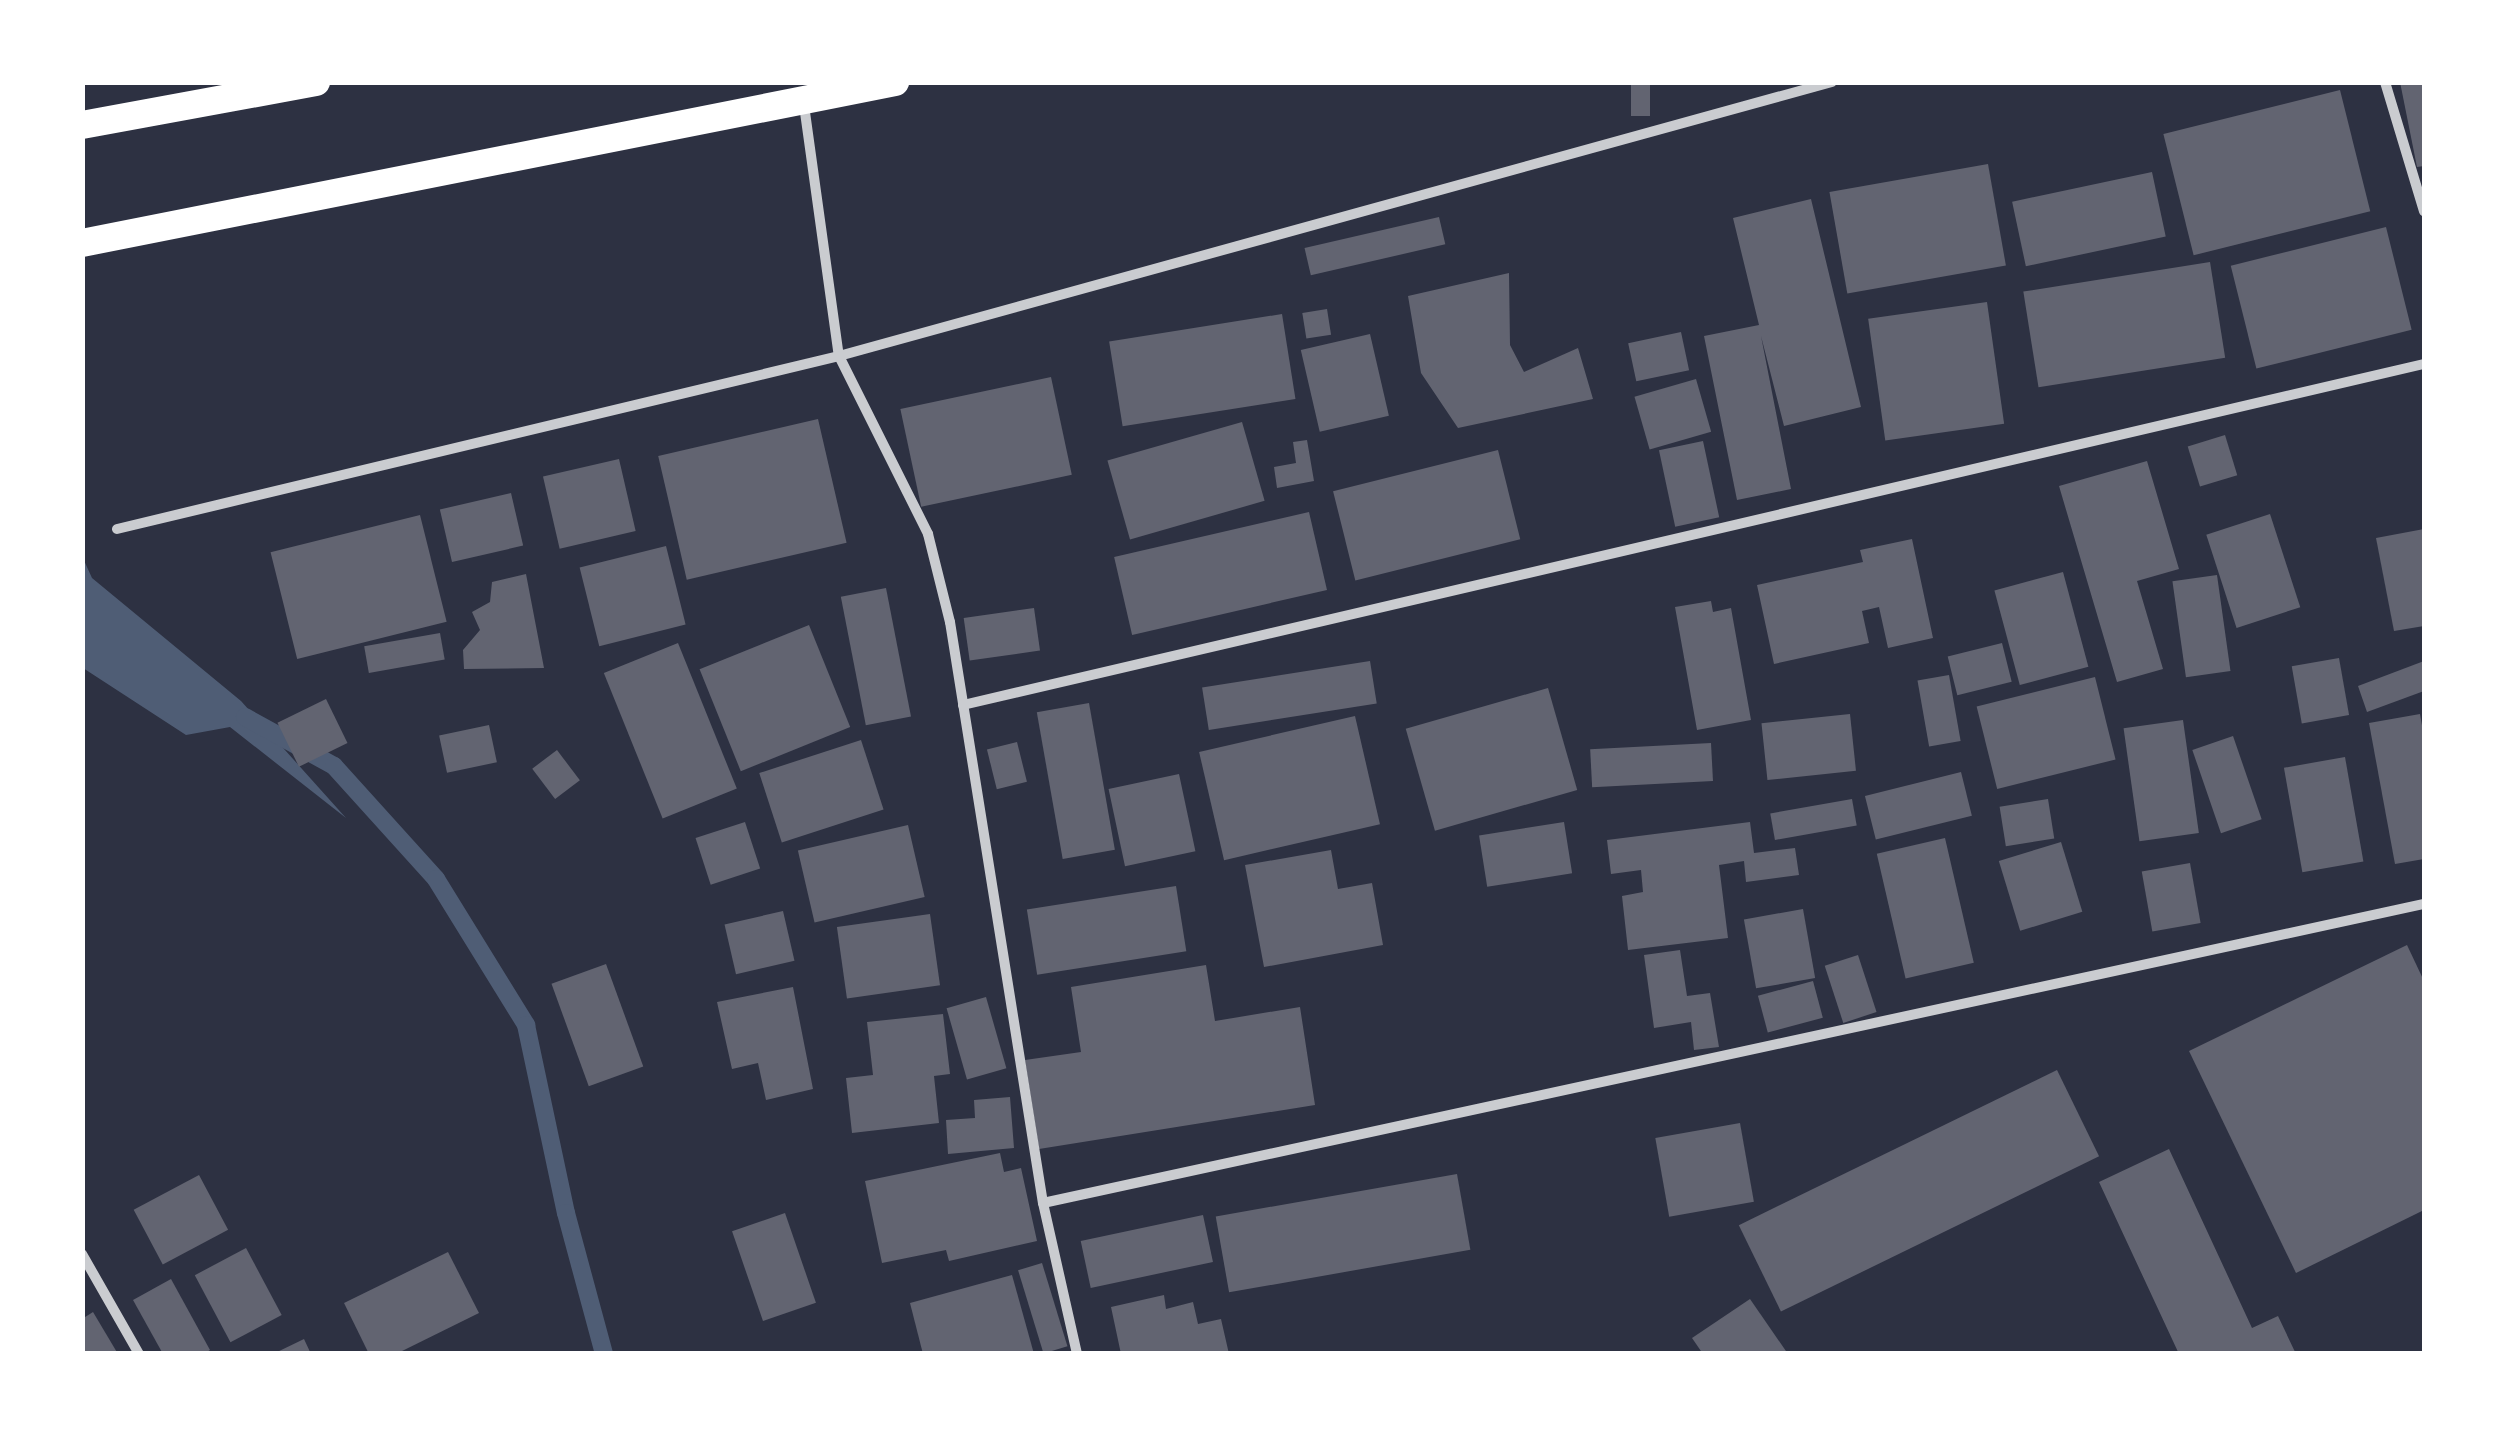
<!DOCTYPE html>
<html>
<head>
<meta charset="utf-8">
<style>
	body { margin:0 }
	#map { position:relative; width:2507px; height:1436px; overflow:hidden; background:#2d3142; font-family:"Noto Serif",serif }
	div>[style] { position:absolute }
	.water>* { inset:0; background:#4f5d75 }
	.stream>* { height:18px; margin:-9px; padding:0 9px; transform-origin:9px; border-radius:9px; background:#4f5d75 }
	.building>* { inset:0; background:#626471; transform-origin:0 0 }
	.minor>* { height:10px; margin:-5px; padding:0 5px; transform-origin:5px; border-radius:5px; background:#caccd0 }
	.trunk>* { height:28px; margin:-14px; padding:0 14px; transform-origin:14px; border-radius:14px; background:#fff }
	span { translate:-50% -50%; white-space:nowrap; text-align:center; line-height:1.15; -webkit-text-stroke:10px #fff; paint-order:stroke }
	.frame { position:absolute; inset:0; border:85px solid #fff; pointer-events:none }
</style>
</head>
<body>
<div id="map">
	<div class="water">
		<div style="clip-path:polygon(82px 556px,92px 578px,241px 701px,346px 818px,230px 727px,186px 735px,83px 668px)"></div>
	</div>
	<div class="stream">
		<div style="left:245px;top:717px;width:102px;rotate:28.8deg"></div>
		<div style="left:334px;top:766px;width:152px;rotate:47.9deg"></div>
		<div style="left:436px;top:879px;width:172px;rotate:58.3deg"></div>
		<div style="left:526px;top:1025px;width:192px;rotate:78deg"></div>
		<div style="left:566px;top:1213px;width:146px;rotate:74.9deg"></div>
	</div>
	<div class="building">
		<div style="left:1631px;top:82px;width:19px;height:34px"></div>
		<div style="clip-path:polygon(2400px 82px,2424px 82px,2424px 166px,2417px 167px)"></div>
		<div style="left:2340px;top:90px;width:125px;height:182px;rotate:76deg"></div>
		<div style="left:1988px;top:164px;width:103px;height:161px;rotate:80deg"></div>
		<div style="left:2152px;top:172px;width:66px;height:143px;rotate:78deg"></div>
		<div style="clip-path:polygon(1811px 199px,1861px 407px,1784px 426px,1761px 336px,1791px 489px,1737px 500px,1704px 336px,1759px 325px,1733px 218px)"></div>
		<div style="left:1439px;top:217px;width:28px;height:138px;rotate:77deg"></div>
		<div style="left:2386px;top:227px;width:106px;height:160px;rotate:76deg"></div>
		<div style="left:2210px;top:262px;width:97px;height:189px;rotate:81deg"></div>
		<div style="clip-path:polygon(1509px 273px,1510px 345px,1524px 372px,1578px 348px,1593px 399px,1458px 428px,1421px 373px,1408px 296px)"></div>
		<div style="left:1987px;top:302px;width:123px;height:120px;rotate:82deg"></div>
		<div style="left:1327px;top:309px;width:26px;height:25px;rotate:81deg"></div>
		<div style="left:1282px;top:314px;width:86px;height:175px;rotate:81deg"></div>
		<div style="left:1681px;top:332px;width:39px;height:54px;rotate:78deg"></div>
		<div style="left:1370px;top:334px;width:84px;height:71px;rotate:77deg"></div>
		<div style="left:1051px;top:377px;width:100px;height:154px;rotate:78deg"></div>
		<div style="left:1696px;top:379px;width:55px;height:64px;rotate:74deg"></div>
		<div style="left:818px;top:419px;width:127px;height:164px;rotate:77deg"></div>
		<div style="left:1242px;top:422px;width:82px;height:140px;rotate:74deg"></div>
		<div style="left:2225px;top:435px;width:42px;height:39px;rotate:73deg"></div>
		<div style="clip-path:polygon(1307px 440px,1314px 481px,1277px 488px,1274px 467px,1296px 463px,1293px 442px)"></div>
		<div style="left:1703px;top:441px;width:78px;height:45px;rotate:78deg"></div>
		<div style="left:1498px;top:450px;width:92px;height:170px;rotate:76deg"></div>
		<div style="left:619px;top:459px;width:74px;height:78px;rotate:77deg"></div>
		<div style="clip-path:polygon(2147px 461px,2179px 569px,2137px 581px,2163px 669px,2117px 682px,2059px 486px)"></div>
		<div style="left:511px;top:493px;width:54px;height:73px;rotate:77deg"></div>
		<div style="left:1309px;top:512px;width:80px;height:200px;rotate:77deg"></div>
		<div style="left:2270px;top:514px;width:98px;height:67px;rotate:72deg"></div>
		<div style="left:420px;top:515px;width:110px;height:154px;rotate:76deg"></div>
		<div style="clip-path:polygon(2424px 529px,2424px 626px,2394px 631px,2376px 538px)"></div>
		<div style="clip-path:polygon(1912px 539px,1933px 638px,1888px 648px,1879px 607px,1862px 611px,1869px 643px,1774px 664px,1757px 585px,1863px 562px,1860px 550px)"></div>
		<div style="left:666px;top:546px;width:81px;height:89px;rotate:76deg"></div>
		<div style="left:2063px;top:572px;width:98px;height:71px;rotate:75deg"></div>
		<div style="clip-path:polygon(526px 574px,544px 668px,464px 669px,463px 650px,480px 630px,472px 612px,490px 602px,492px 582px)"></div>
		<div style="left:2217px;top:575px;width:97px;height:45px;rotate:82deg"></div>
		<div style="left:886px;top:588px;width:131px;height:46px;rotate:79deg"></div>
		<div style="clip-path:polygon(1711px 601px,1713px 612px,1731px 608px,1751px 720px,1697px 730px,1675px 607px)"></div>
		<div style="left:1034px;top:608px;width:43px;height:71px;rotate:82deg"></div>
		<div style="left:809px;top:625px;width:110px;height:118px;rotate:68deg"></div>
		<div style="left:440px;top:633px;width:27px;height:77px;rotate:80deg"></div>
		<div style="left:678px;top:643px;width:157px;height:80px;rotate:68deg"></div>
		<div style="left:2002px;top:643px;width:40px;height:56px;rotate:76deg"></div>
		<div style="left:2339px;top:658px;width:58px;height:48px;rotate:80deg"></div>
		<div style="left:1370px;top:661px;width:43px;height:170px;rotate:81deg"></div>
		<div style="clip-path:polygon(2424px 661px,2424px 691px,2367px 712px,2358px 686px)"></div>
		<div style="left:1949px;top:675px;width:67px;height:32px;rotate:80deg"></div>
		<div style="left:2095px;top:677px;width:85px;height:122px;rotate:76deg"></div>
		<div style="left:1548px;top:688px;width:106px;height:148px;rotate:74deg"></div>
		<div style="left:326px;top:699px;width:49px;height:54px;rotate:64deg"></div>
		<div style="left:1089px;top:703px;width:149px;height:53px;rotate:80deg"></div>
		<div style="left:1850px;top:714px;width:57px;height:89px;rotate:84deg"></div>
		<div style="clip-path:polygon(2420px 714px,2424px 737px,2424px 859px,2395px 864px,2369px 723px)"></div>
		<div style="left:1355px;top:716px;width:111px;height:160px;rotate:77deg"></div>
		<div style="left:2183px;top:720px;width:114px;height:60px;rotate:82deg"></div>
		<div style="left:489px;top:725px;width:38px;height:51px;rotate:78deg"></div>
		<div style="left:2233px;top:736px;width:88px;height:43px;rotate:71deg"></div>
		<div style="left:861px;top:740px;width:73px;height:107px;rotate:72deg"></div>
		<div style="left:1017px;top:742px;width:41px;height:31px;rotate:76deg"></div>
		<div style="left:1711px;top:743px;width:38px;height:121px;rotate:87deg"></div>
		<div style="left:557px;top:750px;width:38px;height:31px;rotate:53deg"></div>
		<div style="left:2345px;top:757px;width:106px;height:62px;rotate:80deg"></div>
		<div style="left:1961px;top:772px;width:45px;height:99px;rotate:76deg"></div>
		<div style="left:1179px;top:774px;width:79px;height:72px;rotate:78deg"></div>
		<div style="left:1852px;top:799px;width:27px;height:83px;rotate:80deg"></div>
		<div style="left:2048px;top:799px;width:40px;height:49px;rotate:81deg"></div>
		<div style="left:745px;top:822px;width:49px;height:52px;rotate:72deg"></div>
		<div style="left:1564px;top:822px;width:52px;height:86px;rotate:81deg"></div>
		<div style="clip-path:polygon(1750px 822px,1754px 853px,1795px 848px,1799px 875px,1746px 882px,1744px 861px,1719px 865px,1728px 938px,1628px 950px,1622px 896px,1643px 892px,1641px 870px,1611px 874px,1607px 840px)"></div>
		<div style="left:908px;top:825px;width:74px;height:113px;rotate:77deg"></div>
		<div style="left:1945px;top:838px;width:128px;height:70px;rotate:77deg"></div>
		<div style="left:2061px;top:842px;width:73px;height:65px;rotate:73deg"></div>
		<div style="clip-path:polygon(1331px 850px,1338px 889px,1372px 883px,1383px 945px,1264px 967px,1245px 865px)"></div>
		<div style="left:2190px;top:863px;width:61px;height:49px;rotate:80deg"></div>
		<div style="left:1176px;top:886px;width:66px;height:151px;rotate:81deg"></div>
		<div style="left:1803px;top:909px;width:70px;height:60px;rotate:80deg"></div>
		<div style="left:783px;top:911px;width:51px;height:60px;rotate:77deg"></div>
		<div style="left:930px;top:914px;width:72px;height:94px;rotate:82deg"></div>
		<div style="clip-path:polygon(2407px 945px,2424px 981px,2424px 1210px,2296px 1273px,2189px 1051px)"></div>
		<div style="clip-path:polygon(1680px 950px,1687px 996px,1710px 993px,1719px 1047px,1694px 1050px,1691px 1022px,1654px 1028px,1644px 955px)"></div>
		<div style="left:1858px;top:955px;width:60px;height:35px;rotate:72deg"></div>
		<div style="left:606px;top:964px;width:109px;height:58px;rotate:70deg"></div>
		<div style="clip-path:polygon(1206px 965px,1215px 1021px,1300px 1007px,1315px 1105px,1039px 1149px,1025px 1060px,1081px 1052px,1071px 987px)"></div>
		<div style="left:1813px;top:981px;width:38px;height:57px;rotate:75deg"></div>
		<div style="clip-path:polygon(793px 987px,813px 1089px,766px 1100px,758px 1063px,732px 1069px,717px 1002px)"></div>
		<div style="left:986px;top:997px;width:74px;height:41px;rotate:74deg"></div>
		<div style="clip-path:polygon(943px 1014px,950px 1074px,934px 1076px,939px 1123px,852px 1133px,846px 1078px,873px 1075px,867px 1022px)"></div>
		<div style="left:2057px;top:1070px;width:96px;height:354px;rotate:64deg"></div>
		<div style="clip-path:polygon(1010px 1097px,1014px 1148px,948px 1154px,946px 1120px,975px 1118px,974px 1100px)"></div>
		<div style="left:1740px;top:1123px;width:80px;height:86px;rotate:80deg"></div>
		<div style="clip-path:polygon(2169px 1149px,2252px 1328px,2278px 1316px,2296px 1354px,2179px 1354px,2099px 1182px)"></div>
		<div style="clip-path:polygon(1000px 1153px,1004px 1172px,1021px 1168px,1037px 1241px,949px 1261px,946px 1250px,882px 1263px,865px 1181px)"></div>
		<div style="left:1457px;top:1174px;width:77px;height:245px;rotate:80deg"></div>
		<div style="left:199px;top:1175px;width:62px;height:74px;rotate:62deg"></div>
		<div style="left:785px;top:1213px;width:95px;height:56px;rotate:71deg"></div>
		<div style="left:1203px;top:1215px;width:48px;height:125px;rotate:78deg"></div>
		<div style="left:246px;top:1248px;width:76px;height:58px;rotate:62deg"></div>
		<div style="clip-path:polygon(448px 1252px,479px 1313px,396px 1354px,369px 1354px,344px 1303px)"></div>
		<div style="left:1042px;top:1263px;width:87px;height:25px;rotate:73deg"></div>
		<div style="clip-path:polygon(1012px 1275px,1034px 1354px,923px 1354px,910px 1303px)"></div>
		<div style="clip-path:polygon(171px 1279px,210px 1350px,204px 1354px,163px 1354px,133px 1300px)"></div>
		<div style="clip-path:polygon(1164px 1295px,1166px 1309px,1193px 1302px,1198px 1324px,1221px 1319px,1229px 1354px,1121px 1354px,1111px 1307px)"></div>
		<div style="clip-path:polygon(1750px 1299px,1788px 1354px,1703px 1354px,1692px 1338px)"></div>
		<div style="clip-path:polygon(93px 1312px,118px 1354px,82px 1354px,82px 1319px)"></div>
		<div style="clip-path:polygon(304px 1339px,311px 1354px,273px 1354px)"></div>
	</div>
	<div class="minor">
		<div style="left:2385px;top:82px;width:135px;rotate:73.2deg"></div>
		<div style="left:804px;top:105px;width:253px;rotate:82.1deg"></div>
		<div style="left:839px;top:356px;width:199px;rotate:63.4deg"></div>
		<div style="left:928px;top:534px;width:91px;rotate:76deg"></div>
		<div style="left:950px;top:622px;width:588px;rotate:80.91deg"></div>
		<div style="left:1043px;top:1203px;width:155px;rotate:77.3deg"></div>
		<div style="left:117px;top:529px;width:742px;rotate:-13.47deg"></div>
		<div style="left:839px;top:356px;width:1030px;rotate:-15.43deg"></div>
		<div style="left:963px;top:705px;width:1500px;rotate:-13.14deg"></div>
		<div style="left:1043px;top:1203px;width:1413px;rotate:-12.22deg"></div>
		<div style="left:82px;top:1254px;width:115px;rotate:60.3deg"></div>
	</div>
	<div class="trunk">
		<div style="left:82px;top:125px;width:238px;rotate:-10.4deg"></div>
		<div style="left:82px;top:243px;width:829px;rotate:-11.2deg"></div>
	</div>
	<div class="frame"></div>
</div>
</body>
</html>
